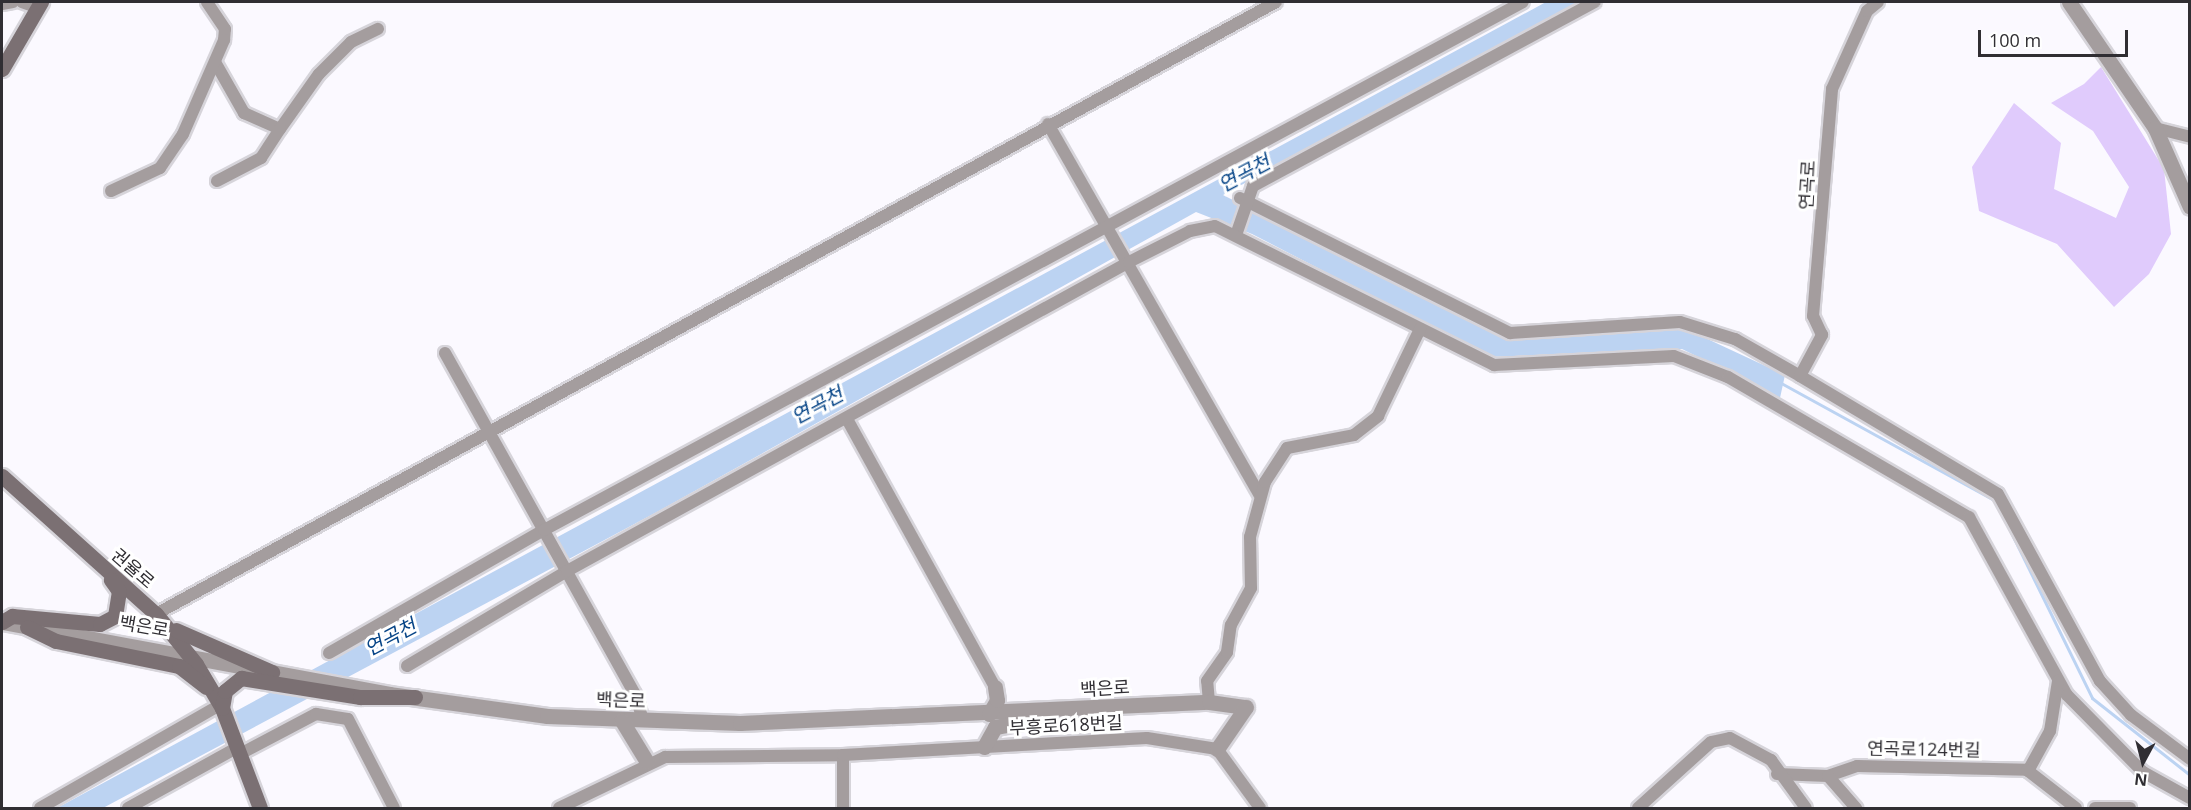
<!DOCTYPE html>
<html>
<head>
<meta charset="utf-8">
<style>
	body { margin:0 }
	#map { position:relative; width:2191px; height:810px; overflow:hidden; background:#fbf9ff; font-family:"Open Sans","Noto Sans KR",sans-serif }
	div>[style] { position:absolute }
	.green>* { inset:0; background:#e0cbfc }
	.water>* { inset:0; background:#bcd3f2 }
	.stream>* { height:3px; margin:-1.5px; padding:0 1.5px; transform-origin:1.5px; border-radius:1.5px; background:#bcd3f2 }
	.roads { filter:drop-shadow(2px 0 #d6d4da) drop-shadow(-2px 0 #d6d4da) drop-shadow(0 2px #d6d4da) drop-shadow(0 -2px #d6d4da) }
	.minor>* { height:12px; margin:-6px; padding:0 6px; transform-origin:6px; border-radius:6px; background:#a49d9e }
	.tertiary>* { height:15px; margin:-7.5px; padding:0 7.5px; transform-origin:7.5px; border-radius:7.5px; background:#a49d9e }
	.secondary>* { height:15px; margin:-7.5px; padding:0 7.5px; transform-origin:7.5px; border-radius:7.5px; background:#7b7073 }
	span { translate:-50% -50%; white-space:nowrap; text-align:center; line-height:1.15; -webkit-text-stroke:6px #fff; paint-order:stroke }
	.street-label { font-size:18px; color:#302e33 }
	.water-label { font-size:20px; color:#074587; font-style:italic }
	.frame { position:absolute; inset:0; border:3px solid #302e33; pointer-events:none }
	.north { position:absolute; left:2113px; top:732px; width:60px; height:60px; -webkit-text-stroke:4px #fff; paint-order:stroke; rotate:187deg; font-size:16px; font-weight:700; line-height:24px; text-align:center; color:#302e33 }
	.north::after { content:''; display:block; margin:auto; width:21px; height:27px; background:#302e33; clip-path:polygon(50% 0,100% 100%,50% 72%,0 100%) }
	.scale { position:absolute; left:1978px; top:30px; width:150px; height:27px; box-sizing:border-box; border:3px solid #302e33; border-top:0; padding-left:8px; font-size:18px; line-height:21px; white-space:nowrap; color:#302e33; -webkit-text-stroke:4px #fff; paint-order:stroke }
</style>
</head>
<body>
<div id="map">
	<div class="green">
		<div style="clip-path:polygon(2101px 67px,2164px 169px,2171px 234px,2149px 274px,2114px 307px,2057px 244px,1979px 211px,1972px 167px,2014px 103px,2061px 143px,2054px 189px,2116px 218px,2129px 187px,2093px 131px,2051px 103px,2084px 84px)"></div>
	</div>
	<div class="water">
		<div style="clip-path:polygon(1546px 2px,1578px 2px,1223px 195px,1505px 337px,1686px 329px,1785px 375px,1780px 398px,1682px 349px,1490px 357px,1252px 234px,1196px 212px,657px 512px,103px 808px,57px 808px)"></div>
	</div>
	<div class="stream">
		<div style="left:1781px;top:383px;width:245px;rotate:28.8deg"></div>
		<div style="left:2001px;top:512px;width:207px;rotate:63.9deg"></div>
		<div style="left:2092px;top:698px;width:125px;rotate:38.2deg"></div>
	</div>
	<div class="roads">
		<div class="minor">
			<div style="left:22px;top:2px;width:15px;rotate:20deg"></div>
			<div style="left:2px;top:4px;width:11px;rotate:-10deg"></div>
			<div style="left:215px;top:62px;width:59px;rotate:60.4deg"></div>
			<div style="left:244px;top:113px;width:39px;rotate:24deg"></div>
			<div style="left:280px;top:129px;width:67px;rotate:-54.7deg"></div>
			<div style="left:319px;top:74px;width:45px;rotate:-45deg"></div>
			<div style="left:351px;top:42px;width:30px;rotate:-26deg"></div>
			<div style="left:1048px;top:124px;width:426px;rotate:60.3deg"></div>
			<div style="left:2155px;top:128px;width:36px;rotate:14deg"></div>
			<div style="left:217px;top:181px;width:50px;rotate:-27.6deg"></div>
			<div style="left:261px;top:158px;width:35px;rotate:-57deg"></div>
			<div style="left:111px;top:191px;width:54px;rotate:-25.1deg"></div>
			<div style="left:160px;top:168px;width:41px;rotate:-55.9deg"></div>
			<div style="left:183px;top:134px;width:103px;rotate:-66.4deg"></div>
			<div style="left:224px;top:40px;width:11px;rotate:-85deg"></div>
			<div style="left:225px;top:29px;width:32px;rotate:-124deg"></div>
			<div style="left:1240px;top:198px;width:302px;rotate:26.6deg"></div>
			<div style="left:1510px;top:333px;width:170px;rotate:-3.7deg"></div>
			<div style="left:1680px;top:322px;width:58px;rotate:17.2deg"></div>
			<div style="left:1735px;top:339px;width:75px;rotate:29.6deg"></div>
			<div style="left:1800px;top:376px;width:230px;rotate:30.8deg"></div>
			<div style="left:1998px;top:494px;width:213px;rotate:61.4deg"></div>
			<div style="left:2100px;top:681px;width:46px;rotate:47.6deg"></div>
			<div style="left:2131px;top:715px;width:74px;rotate:36.7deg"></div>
			<div style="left:1236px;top:235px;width:52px;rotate:-70.9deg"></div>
			<div style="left:1253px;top:186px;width:388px;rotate:-28.3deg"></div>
			<div style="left:445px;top:353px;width:390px;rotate:60.9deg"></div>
			<div style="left:635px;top:694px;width:28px;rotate:73deg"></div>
			<div style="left:1800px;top:376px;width:47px;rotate:-61.8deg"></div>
			<div style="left:1822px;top:335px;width:21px;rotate:-115deg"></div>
			<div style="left:1813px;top:316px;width:228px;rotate:-85.2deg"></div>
			<div style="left:1832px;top:89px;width:85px;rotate:-65.8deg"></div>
			<div style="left:1867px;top:11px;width:14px;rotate:-39deg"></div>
			<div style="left:847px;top:419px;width:306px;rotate:61.1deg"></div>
			<div style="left:156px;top:614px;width:1276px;rotate:-28.65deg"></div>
			<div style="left:329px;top:653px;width:248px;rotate:-29.8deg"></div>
			<div style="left:544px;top:530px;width:1112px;rotate:-28.34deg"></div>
			<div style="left:407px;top:666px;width:186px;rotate:-30.7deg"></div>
			<div style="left:567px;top:571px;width:641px;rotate:-28.8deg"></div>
			<div style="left:1129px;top:262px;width:68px;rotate:-26.9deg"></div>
			<div style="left:1190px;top:231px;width:25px;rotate:-11deg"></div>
			<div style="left:1215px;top:226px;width:312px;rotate:26.5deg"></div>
			<div style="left:1494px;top:365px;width:180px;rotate:-2.9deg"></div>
			<div style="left:1674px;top:356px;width:58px;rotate:21.3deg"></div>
			<div style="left:1728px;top:377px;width:279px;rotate:30.2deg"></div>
			<div style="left:1969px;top:517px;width:203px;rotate:61.2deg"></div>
			<div style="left:2067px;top:695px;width:108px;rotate:45.4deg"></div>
			<div style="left:2143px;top:772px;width:54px;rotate:29deg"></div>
			<div style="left:1209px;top:702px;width:21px;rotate:-95deg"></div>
			<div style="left:1207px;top:681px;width:35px;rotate:-55deg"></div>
			<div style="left:1227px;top:652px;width:27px;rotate:-82deg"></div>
			<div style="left:1231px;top:625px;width:42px;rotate:-61.6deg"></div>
			<div style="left:1251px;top:588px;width:51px;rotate:-91.1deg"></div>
			<div style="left:1250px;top:537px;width:57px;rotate:-74.7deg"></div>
			<div style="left:1265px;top:482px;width:40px;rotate:-57.1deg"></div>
			<div style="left:1287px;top:448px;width:68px;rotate:-11deg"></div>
			<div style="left:1354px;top:435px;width:31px;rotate:-38deg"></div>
			<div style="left:1378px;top:416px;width:97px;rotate:-64.2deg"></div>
			<div style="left:240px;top:754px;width:86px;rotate:-27.8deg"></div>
			<div style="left:316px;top:714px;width:32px;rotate:9deg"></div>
			<div style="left:348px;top:719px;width:100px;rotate:62.7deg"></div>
			<div style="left:843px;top:755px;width:53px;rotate:90deg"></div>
			<div style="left:2028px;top:771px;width:46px;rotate:-61.2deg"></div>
			<div style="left:2050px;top:731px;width:51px;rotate:-80.9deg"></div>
			<div style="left:1777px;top:774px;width:51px;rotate:2.2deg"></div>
			<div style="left:1828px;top:776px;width:31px;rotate:-19deg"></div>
			<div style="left:1857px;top:766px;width:170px;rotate:1.3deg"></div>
			<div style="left:2027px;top:770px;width:62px;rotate:37.8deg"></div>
			<div style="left:1828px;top:776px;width:43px;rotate:48.8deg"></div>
			<div style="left:40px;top:808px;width:207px;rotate:-29.8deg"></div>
			<div style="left:128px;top:808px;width:126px;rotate:-29deg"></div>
			<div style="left:559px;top:808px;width:118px;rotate:-25.7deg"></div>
			<div style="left:665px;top:757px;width:178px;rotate:-0.6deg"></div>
			<div style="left:843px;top:755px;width:304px;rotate:-3.2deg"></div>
			<div style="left:1147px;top:738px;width:71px;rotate:8.9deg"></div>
			<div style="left:1217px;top:749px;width:73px;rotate:53.9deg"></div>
			<div style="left:1638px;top:808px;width:98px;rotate:-42.1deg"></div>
			<div style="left:1711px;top:742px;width:19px;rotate:-12deg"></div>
			<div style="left:1730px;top:738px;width:47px;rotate:28.2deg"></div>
			<div style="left:1771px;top:760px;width:59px;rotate:53.9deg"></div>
			<div style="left:2095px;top:808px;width:35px"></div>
		</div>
		<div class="tertiary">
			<div style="left:2069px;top:2px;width:153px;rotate:55.7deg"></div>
			<div style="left:2155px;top:128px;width:86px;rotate:66.1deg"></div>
			<div style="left:2px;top:622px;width:394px;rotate:10.5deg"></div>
			<div style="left:389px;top:694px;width:160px;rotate:7.9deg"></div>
			<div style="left:547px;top:716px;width:193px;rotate:2.1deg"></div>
			<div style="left:740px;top:723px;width:469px;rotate:-2.6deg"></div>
			<div style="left:1209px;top:702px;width:37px;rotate:8deg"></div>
			<div style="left:989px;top:714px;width:16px;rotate:-60deg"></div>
			<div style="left:997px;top:700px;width:13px;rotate:-99deg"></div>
			<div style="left:622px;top:721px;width:48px;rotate:58.6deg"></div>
			<div style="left:984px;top:747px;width:23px;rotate:-61deg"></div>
			<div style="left:995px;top:727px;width:46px;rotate:-10.1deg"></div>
			<div style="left:1217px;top:749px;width:51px;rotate:-55.4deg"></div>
		</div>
		<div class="secondary">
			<div style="left:2px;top:69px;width:78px;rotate:-59.8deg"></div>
			<div style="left:2px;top:476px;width:207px;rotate:41.9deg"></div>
			<div style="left:156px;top:614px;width:64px;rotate:51.3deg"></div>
			<div style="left:196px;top:664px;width:51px;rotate:59.4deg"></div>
			<div style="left:222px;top:708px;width:107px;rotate:69.2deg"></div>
			<div style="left:2px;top:622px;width:12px;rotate:-31deg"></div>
			<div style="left:12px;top:616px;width:88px;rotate:5.2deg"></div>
			<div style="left:100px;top:624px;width:17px;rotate:-28deg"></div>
			<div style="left:115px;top:616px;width:25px;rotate:-81deg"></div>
			<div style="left:119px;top:591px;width:14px;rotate:-126deg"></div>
			<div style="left:27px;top:627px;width:32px;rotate:26deg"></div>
			<div style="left:56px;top:641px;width:126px;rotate:11.5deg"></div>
			<div style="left:179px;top:666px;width:34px;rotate:38deg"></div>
			<div style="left:176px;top:630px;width:105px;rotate:23.6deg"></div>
			<div style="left:222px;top:708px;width:17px;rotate:-80deg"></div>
			<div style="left:225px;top:691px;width:21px;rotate:-39deg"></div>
			<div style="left:241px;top:678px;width:121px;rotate:9.1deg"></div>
			<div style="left:360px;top:697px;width:55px"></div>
		</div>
	</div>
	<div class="street-label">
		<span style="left:1807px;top:185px;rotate:-87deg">연곡로</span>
		<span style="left:133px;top:568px;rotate:41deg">권율로</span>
		<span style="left:144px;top:626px;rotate:10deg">백은로</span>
		<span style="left:1105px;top:688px;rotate:-3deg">백은로</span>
		<span style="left:621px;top:700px;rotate:2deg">백은로</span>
		<span style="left:1066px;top:725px;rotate:-3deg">부흥로618번길</span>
		<span style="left:1924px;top:749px;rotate:1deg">연곡로124번길</span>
	</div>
	<div class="water-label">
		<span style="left:1244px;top:173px;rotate:-28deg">연곡천</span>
		<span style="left:817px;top:405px;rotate:-28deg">연곡천</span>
		<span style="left:390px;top:637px;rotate:-28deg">연곡천</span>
	</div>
	<div class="frame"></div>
	<div class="north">N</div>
	<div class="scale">100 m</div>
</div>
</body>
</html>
